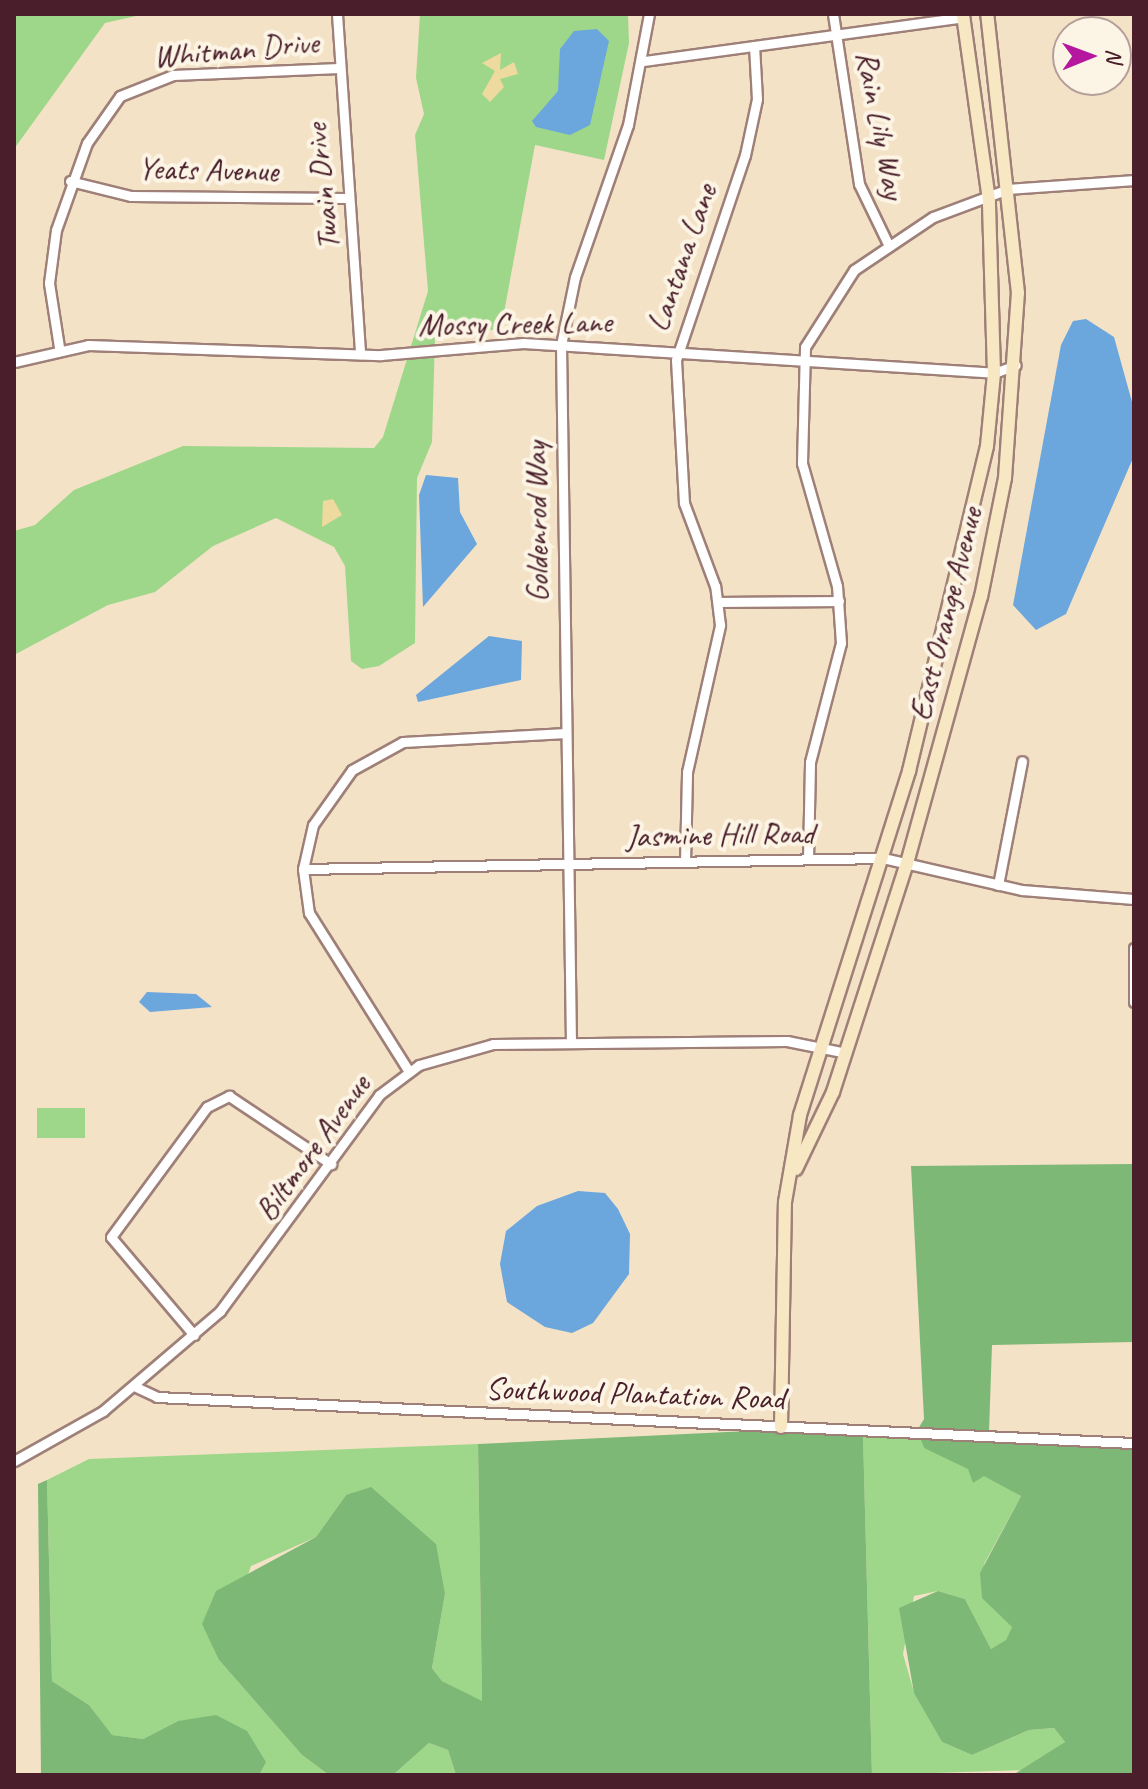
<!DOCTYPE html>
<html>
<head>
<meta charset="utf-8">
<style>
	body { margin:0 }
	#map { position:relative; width:1148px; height:1789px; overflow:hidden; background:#f4e2c7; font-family:Caveat,sans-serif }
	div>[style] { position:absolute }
	.green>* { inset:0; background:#9ed78a; transform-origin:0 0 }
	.forest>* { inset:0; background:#7eb876 }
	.sand>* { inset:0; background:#eeda9e }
	.water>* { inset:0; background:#6ba6dc }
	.roads { filter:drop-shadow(2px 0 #9f8079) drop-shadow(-2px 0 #9f8079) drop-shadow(0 2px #9f8079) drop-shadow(0 -2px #9f8079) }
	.street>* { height:9px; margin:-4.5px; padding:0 4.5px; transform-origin:4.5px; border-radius:4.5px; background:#fff }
	.secondary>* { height:12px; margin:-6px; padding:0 6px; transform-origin:6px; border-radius:6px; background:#f7e8c3 }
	span { translate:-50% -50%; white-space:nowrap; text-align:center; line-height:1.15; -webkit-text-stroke:8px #fcf5e5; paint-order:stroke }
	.street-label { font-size:32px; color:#4a1f2b }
	.frame { position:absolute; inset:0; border:16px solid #4a1f2b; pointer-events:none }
	.north { position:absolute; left:1052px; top:16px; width:80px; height:80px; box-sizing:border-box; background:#fcf5e5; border:2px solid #b59f9b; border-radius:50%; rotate:89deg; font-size:22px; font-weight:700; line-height:32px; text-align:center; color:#4a1f2b }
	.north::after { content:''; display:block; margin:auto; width:28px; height:36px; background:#b5179e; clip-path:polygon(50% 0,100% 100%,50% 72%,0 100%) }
</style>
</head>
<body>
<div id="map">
	<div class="green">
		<div style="clip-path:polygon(14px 14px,145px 14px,105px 23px,14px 149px)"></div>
		<div style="clip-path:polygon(420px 14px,628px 14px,629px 43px,604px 160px,535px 145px,501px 329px,435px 336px,432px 442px,417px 478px,415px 643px,379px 666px,362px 669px,351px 661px,345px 566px,334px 547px,276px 518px,213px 546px,155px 592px,108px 605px,14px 655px,14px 531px,35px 525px,74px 490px,183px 446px,374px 448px,383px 437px,428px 291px,415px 135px,424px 114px,416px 78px)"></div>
		<div style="left:85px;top:1108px;width:30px;height:48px;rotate:90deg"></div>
		<div style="clip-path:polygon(863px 1435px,920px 1438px,924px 1448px,951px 1455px,1021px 1496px,984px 1564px,1012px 1627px,1006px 1641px,991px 1649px,965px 1599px,938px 1591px,914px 1596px,903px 1654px,914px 1692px,942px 1742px,972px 1755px,1029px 1730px,1054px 1728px,1065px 1742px,1028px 1770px,872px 1775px)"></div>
		<div style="clip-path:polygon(478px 1444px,482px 1702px,442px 1681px,432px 1668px,445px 1594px,346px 1495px,316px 1537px,251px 1566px,219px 1660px,302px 1755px,329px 1775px,259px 1775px,265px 1761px,178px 1721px,143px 1739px,111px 1735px,89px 1705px,52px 1681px,47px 1480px,89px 1459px)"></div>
		<div style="clip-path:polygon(429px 1743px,448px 1750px,456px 1775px,393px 1775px)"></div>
	</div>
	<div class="forest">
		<div style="clip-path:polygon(1134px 1164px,1134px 1342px,992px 1345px,989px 1432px,918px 1429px,924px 1419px,911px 1166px)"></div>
		<div style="clip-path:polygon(767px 1430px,863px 1435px,872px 1775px,456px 1775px,448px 1750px,429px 1743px,393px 1775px,329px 1775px,302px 1755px,219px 1660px,202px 1624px,216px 1591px,316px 1537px,346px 1495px,371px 1487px,436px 1544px,445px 1594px,432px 1668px,442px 1681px,482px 1701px,478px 1444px)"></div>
		<div style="clip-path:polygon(920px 1438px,1134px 1447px,1134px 1775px,1013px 1775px,1065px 1742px,1054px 1728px,1029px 1730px,972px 1755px,942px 1742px,914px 1693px,899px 1608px,938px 1591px,965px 1599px,991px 1649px,1006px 1640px,1012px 1627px,982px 1598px,980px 1573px,1021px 1496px,984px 1476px,973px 1483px,968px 1469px,924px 1448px)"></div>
		<div style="clip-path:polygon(47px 1480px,52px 1681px,89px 1705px,112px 1735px,143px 1739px,178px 1721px,216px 1715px,247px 1731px,266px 1762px,259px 1775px,41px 1775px,38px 1484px)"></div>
	</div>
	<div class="sand">
		<div style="clip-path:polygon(501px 53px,500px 70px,514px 62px,518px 74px,500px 79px,504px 87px,490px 102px,482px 94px,495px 71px,482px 63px)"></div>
		<div style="clip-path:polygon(333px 499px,342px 515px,322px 527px,323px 501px)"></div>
	</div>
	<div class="water">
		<div style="clip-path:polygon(597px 29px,609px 41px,590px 125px,570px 135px,536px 127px,532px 121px,558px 91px,560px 49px,574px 31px)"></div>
		<div style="clip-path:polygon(1086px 319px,1114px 337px,1132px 402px,1133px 458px,1066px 614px,1036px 630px,1013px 605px,1061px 345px,1073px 321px)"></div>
		<div style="clip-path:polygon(426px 475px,458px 478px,460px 512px,477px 544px,423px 607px,419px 495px)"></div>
		<div style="clip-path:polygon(489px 636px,522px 641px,521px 680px,418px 702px,416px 695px)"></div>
		<div style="clip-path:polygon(147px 992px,196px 994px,212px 1007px,150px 1012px,139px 1002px)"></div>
		<div style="clip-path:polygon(578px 1191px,605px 1193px,618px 1209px,630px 1234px,629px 1274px,593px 1323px,572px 1333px,545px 1327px,507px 1302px,500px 1264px,506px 1231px,537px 1206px)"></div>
	</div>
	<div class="roads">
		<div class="street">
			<div style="left:337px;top:14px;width:341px;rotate:86.1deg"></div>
			<div style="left:833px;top:14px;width:172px;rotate:81.3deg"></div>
			<div style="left:859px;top:184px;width:64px;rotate:64.2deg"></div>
			<div style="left:644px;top:61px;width:323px;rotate:-7.8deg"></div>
			<div style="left:70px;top:181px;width:63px;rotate:13.8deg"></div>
			<div style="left:131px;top:196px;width:215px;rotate:0.5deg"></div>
			<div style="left:59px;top:347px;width:65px;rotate:-98.9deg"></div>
			<div style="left:49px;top:283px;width:53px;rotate:-82.5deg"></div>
			<div style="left:56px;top:230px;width:92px;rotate:-70.4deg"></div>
			<div style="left:87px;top:143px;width:57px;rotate:-54.9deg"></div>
			<div style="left:120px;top:96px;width:57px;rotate:-21.6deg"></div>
			<div style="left:173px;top:75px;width:166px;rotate:-2.4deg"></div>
			<div style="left:14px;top:362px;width:76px;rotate:-12.9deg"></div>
			<div style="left:88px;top:345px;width:293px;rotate:2deg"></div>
			<div style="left:381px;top:355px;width:143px;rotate:-4.8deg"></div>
			<div style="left:523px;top:343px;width:472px;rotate:3.6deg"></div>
			<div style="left:994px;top:373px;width:23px;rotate:-20deg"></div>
			<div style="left:719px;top:602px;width:120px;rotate:-0.5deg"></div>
			<div style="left:808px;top:859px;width:97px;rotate:-88.8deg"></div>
			<div style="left:810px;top:762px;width:123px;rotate:-75.4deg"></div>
			<div style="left:841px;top:643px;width:57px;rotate:-94deg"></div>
			<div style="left:837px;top:586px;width:128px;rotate:-105.9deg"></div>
			<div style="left:802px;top:463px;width:116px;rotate:-88.5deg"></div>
			<div style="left:805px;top:347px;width:91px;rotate:-57.5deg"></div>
			<div style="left:854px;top:270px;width:95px;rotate:-33.9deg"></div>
			<div style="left:933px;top:217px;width:80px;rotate:-20.5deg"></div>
			<div style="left:1008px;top:189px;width:126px;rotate:-4.1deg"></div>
			<div style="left:685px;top:862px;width:90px;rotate:-88.7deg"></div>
			<div style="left:687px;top:772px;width:151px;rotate:-77.3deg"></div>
			<div style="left:720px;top:625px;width:39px;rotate:-97deg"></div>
			<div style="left:715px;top:586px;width:89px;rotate:-110.5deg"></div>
			<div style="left:684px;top:503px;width:143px;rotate:-93.2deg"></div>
			<div style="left:676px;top:360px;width:216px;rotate:-71.4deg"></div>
			<div style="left:745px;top:155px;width:57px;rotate:-77.9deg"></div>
			<div style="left:757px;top:99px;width:53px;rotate:-93.2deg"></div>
			<div style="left:303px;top:869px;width:580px;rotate:-1.09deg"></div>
			<div style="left:883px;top:858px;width:143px;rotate:13deg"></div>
			<div style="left:1022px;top:890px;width:112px;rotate:4.6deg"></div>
			<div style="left:998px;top:885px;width:126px;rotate:-79deg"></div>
			<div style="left:1134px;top:948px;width:54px;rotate:90deg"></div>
			<div style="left:571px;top:1043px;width:698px;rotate:-90.82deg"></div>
			<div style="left:561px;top:345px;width:69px;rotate:-78.4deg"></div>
			<div style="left:575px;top:277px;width:161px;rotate:-70.8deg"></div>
			<div style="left:628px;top:125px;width:113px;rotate:-79.3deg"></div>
			<div style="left:408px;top:1070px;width:186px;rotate:-122.2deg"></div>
			<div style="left:309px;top:913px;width:44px;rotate:-97.8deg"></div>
			<div style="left:303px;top:869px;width:45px;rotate:-77.2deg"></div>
			<div style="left:313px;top:825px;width:67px;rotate:-54.7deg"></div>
			<div style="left:352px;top:770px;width:58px;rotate:-28.8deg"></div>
			<div style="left:403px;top:742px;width:163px;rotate:-3.2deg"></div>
			<div style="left:194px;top:1335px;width:128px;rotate:-130.3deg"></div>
			<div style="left:111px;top:1237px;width:162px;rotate:-53.6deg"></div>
			<div style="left:207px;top:1107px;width:25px;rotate:-27deg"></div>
			<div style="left:229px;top:1096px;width:123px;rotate:33.7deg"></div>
			<div style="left:136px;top:1387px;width:23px;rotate:25deg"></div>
			<div style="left:157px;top:1397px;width:978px;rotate:2.7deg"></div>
			<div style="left:14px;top:1461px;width:102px;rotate:-29.3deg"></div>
			<div style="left:103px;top:1411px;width:154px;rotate:-40.5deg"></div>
			<div style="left:220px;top:1311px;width:268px;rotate:-53.6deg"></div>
			<div style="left:379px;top:1095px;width:50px;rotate:-36.9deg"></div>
			<div style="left:419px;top:1065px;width:77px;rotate:-15.8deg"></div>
			<div style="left:493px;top:1044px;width:294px;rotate:-0.6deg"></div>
			<div style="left:787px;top:1041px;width:60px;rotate:11.5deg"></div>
		</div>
		<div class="secondary">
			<div style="left:796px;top:1169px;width:85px;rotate:-64.3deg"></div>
			<div style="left:833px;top:1092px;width:241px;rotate:-72.1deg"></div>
			<div style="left:907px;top:863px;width:276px;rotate:-74.5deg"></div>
			<div style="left:981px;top:597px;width:121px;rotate:-78.6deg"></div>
			<div style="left:1005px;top:478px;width:185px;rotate:-86deg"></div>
			<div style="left:1018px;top:293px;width:281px;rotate:-96.3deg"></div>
			<div style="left:781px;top:1427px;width:225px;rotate:-89deg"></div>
			<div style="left:785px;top:1202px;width:88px;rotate:-80.2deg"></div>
			<div style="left:800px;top:1115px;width:361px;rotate:-72.4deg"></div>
			<div style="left:909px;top:771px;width:334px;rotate:-76.5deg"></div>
			<div style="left:987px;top:446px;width:73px;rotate:-84.5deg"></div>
			<div style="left:994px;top:373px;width:173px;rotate:-91.7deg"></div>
			<div style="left:989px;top:200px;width:188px;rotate:-98deg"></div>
		</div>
	</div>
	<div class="street-label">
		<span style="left:236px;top:50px;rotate:-5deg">Whitman Drive</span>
		<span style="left:880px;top:125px;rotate:79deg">Rain Lily Way</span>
		<span style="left:208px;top:170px;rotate:1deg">Yeats Avenue</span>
		<span style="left:323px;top:187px;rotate:-96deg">Twain Drive</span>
		<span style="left:682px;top:258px;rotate:-71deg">Lantana Lane</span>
		<span style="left:515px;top:324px;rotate:-1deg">Mossy Creek Lane</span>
		<span style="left:537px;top:522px;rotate:-91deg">Goldenrod Way</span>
		<span style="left:946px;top:614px;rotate:-76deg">East Orange Avenue</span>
		<span style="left:720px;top:835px;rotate:-1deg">Jasmine Hill Road</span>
		<span style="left:313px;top:1148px;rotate:-54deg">Biltmore Avenue</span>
		<span style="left:635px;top:1394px;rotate:2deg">Southwood Plantation Road</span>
	</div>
	<div class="frame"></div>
	<div class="north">N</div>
</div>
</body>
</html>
